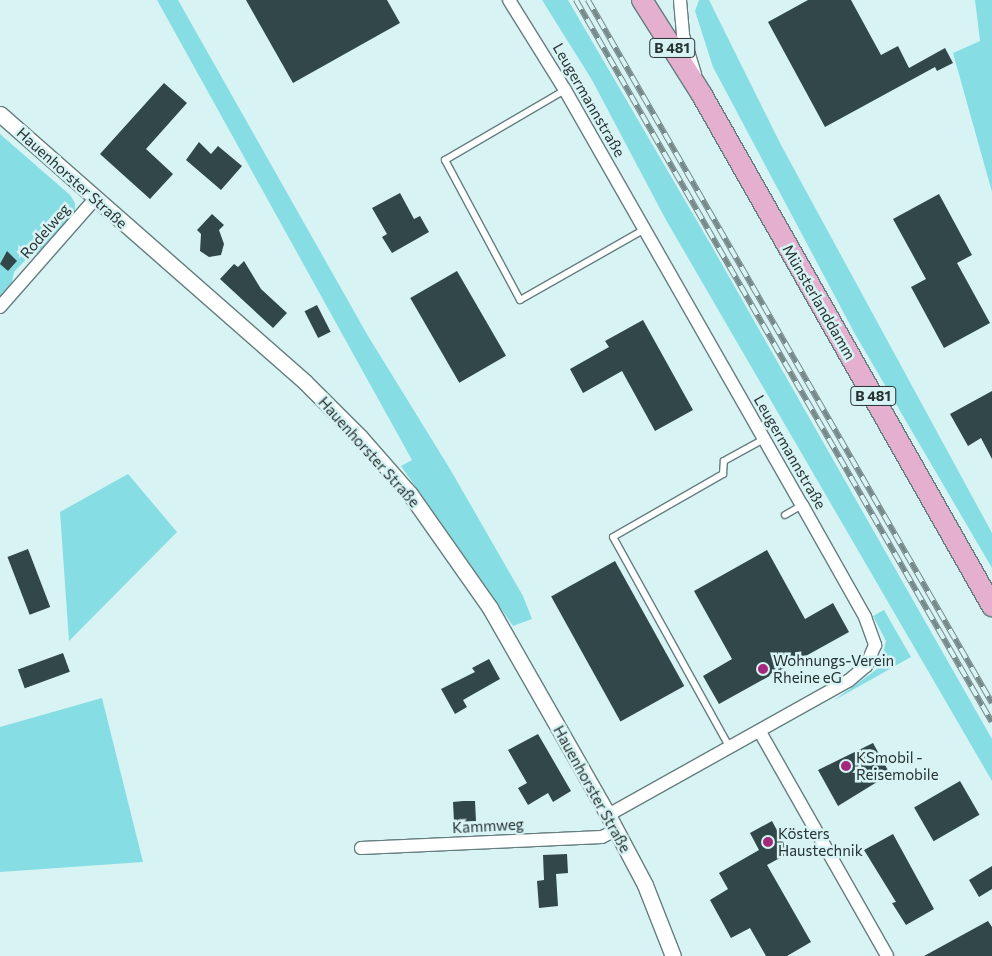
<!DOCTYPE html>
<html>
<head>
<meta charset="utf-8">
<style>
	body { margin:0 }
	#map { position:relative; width:992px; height:956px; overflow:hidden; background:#d8f3f4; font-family:Commissioner,sans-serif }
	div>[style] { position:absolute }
	.green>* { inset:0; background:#86dee4 }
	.building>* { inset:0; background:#314749; transform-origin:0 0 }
	.roads { filter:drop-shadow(1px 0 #667e7f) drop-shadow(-1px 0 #667e7f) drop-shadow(0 1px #667e7f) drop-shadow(0 -1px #667e7f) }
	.service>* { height:6px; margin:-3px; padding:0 3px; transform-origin:3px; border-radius:3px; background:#fff }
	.minor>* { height:12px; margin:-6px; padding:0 6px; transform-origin:6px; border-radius:6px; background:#fff }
	.tertiary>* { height:15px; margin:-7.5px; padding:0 7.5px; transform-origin:7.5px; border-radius:7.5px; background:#fff }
	.primary>* { height:20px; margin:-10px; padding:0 10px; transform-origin:10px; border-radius:10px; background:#e5afd0 }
	.rail>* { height:5.5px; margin-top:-2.75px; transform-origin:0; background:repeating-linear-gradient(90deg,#d8f3f4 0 11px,#778a8a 0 22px); box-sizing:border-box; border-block:1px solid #778a8a }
	.dots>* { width:14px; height:14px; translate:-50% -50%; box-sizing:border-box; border:2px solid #d8f3f4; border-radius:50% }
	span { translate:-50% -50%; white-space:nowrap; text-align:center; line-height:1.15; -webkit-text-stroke:5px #d8f3f4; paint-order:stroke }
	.shield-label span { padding:1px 4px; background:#d8f3f4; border:1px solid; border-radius:4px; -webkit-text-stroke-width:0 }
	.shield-label { font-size:14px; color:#273232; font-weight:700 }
	.street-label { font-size:15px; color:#273232 }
	.poi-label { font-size:15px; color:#273232 }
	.left { translate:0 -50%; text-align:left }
</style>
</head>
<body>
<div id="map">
	<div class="green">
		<div style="clip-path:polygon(157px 0,178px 0,368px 336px,450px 469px,523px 596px,532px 619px,513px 626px,401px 466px,412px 460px)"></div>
		<div style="clip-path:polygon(542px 0,568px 0,711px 245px,992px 739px,992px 781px,666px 220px,592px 80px)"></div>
		<div style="clip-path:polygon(699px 0,709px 0,781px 145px,992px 533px,992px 568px,855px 334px,713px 67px,695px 11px)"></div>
		<div style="clip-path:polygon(975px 0,992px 0,992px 192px,953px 53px,980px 41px)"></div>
		<div style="clip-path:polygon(0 134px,70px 195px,75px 203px,75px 214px,40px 253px,31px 254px,14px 272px,11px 286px,0 299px)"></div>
		<div style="clip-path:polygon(128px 474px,177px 532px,69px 641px,60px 512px)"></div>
		<div style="clip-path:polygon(884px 610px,911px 657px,833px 701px,880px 667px,886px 641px,873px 616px)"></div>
		<div style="clip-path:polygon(102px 698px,143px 862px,0 872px,0 727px)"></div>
	</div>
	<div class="building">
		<div style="clip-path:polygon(246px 0,387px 0,400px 23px,293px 83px)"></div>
		<div style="clip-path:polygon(808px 0,851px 0,881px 55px,898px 46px,909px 68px,945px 48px,953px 63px,937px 71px,935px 67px,825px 127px,768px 22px)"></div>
		<div style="clip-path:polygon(164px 83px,187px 103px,146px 149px,173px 174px,150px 199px,100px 154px)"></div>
		<div style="clip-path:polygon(199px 142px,211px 154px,218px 146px,242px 166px,221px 190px,186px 160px)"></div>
		<div style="clip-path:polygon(400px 193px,414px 219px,420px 216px,429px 232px,392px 253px,382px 237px,387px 234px,372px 208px)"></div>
		<div style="clip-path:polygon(939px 194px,972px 255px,957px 263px,990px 323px,944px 348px,911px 287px,926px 279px,893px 219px)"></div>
		<div style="clip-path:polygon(212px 214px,224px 225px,219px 230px,224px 244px,221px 255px,209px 257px,200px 251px,201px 234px,197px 230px)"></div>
		<div style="clip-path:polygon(7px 251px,17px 261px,8px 271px,0 264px)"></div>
		<div style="clip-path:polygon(244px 261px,261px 289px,287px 313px,273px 328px,220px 279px,234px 264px,238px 267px)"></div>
		<div style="left:457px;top:271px;width:98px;height:54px;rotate:60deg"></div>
		<div style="left:317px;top:305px;width:30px;height:14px;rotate:63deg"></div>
		<div style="clip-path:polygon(643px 320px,693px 410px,655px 431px,622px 371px,583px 393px,570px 369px,609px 347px,605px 341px)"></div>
		<div style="clip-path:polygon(992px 391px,992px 459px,981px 438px,968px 446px,950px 414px)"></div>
		<div style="left:28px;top:549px;width:62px;height:22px;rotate:69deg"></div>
		<div style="clip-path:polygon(767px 550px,805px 619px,833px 603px,849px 632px,719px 704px,703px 676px,732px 659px,694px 591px)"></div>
		<div style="left:615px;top:561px;width:143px;height:73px;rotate:61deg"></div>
		<div style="left:63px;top:653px;width:20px;height:48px;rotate:70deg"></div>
		<div style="clip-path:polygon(489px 659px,500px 679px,463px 700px,467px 707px,455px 714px,441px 689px,475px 672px,472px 668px)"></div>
		<div style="clip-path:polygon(538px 734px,571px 791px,553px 802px,548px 793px,528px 805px,518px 788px,527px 783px,508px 750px)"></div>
		<div style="clip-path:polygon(873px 743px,890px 774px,838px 806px,818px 770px)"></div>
		<div style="left:960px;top:781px;width:39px;height:53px;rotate:60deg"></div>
		<div style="clip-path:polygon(463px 801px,475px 801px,476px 821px,454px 822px,453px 802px)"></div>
		<div style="clip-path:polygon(772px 821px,789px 853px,767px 865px,811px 942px,787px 956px,766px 956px,750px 928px,731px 938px,710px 900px,728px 889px,719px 873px,759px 850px,750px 833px)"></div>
		<div style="clip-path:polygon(893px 834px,934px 909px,906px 925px,892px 903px,896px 902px,864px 850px)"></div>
		<div style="clip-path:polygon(567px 854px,568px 873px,556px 874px,558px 906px,539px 908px,537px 881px,544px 880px,543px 855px)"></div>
		<div style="clip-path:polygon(992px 866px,992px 889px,979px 897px,969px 880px)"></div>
		<div style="clip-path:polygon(988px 921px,992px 927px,992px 956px,924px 956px)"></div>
	</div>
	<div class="roads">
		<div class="service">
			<div style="left:565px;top:90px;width:139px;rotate:149.7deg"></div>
			<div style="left:445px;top:160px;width:159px;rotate:61.8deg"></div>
			<div style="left:520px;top:300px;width:144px;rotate:-29.6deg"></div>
			<div style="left:785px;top:515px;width:20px;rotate:-30deg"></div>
			<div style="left:730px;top:748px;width:241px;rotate:-119deg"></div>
			<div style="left:613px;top:537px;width:127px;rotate:-29.8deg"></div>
			<div style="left:723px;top:474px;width:13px;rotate:-86deg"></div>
			<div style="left:724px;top:461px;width:46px;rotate:-28.8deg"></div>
		</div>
		<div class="minor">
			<div style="left:509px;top:0;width:106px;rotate:58.1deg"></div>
			<div style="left:565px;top:90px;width:478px;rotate:60.3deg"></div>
			<div style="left:802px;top:505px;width:129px;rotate:60.6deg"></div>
			<div style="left:865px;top:617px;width:30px;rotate:70deg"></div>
			<div style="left:875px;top:645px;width:23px;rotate:113deg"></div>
			<div style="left:866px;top:666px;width:23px;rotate:140deg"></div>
			<div style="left:848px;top:681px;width:275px;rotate:150.8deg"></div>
			<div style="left:680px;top:0;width:35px;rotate:85deg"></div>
			<div style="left:683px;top:35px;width:41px;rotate:72.9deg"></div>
			<div style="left:0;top:307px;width:144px;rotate:-48.7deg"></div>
			<div style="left:760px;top:732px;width:257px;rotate:60.4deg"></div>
			<div style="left:361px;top:848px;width:241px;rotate:-2.6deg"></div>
			<div style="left:602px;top:837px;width:16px;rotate:-27deg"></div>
		</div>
		<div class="tertiary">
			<div style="left:0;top:114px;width:406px;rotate:41.3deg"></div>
			<div style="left:305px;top:382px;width:78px;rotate:45deg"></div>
			<div style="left:360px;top:437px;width:76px;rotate:48.7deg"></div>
			<div style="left:410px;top:494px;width:139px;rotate:54.9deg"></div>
			<div style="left:490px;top:608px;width:238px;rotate:60.3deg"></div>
			<div style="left:608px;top:815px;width:79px;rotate:62.1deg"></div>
			<div style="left:645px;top:885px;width:76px;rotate:68.5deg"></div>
		</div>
		<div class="primary">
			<div style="left:642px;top:0;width:112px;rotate:57.7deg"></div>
			<div style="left:702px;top:95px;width:588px;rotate:60.42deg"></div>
		</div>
	</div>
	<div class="rail">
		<div style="left:576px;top:0;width:833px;rotate:60.05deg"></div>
		<div style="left:588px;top:0;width:811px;rotate:60.11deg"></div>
	</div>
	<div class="dots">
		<div style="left:763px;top:669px;background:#a4297d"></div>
		<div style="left:846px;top:766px;background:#a4297d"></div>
		<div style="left:768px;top:842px;background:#a4297d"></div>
	</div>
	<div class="shield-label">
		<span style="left:672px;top:48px">B 481</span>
		<span style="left:873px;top:396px">B 481</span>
	</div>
	<div class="street-label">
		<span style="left:589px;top:100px;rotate:60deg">Leugermannstraße</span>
		<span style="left:72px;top:178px;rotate:42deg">Hauenhorster Straße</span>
		<span style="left:45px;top:231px;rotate:-49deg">Rodelweg</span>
		<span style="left:819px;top:302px;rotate:60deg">Münsterlanddamm</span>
		<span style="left:369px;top:452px;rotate:48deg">Hauenhorster Straße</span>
		<span style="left:790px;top:452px;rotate:60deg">Leugermannstraße</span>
		<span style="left:592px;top:789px;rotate:61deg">Hauenhorster Straße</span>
		<span style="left:488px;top:826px;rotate:-3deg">Kammweg</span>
	</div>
	<div class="poi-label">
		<span class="left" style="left:773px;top:669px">Wohnungs-Verein<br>Rheine eG</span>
		<span class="left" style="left:856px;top:766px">KSmobil -<br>Reisemobile</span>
		<span class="left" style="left:778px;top:842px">Kösters<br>Haustechnik</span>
	</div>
</div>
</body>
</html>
